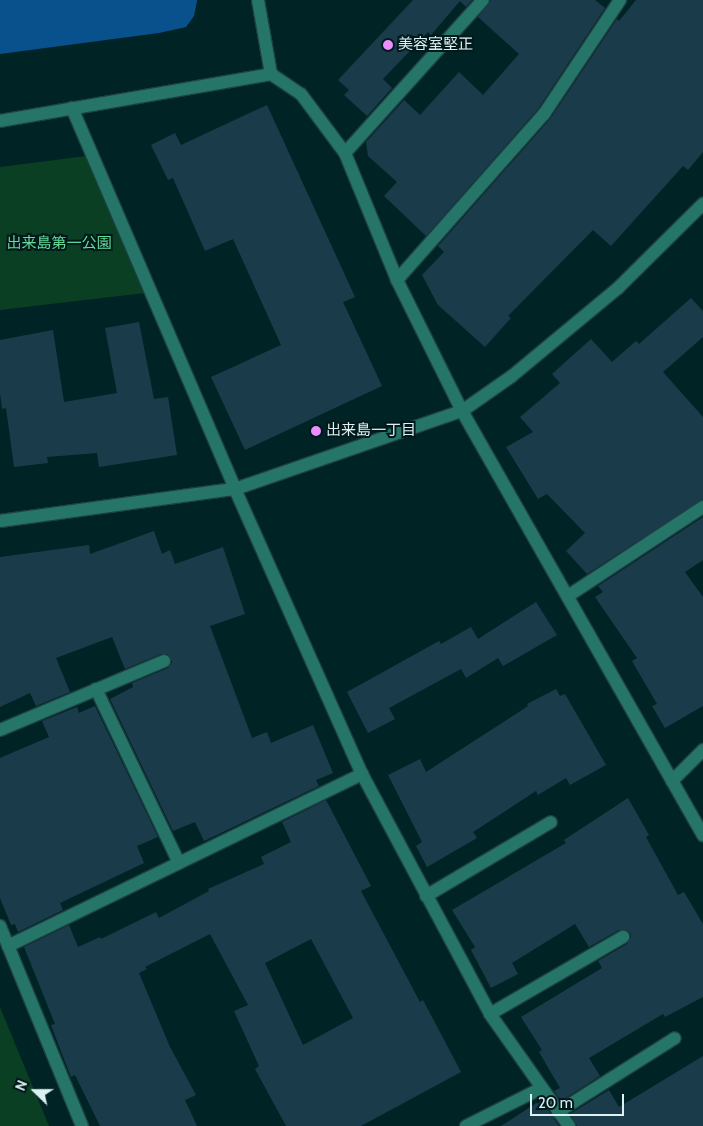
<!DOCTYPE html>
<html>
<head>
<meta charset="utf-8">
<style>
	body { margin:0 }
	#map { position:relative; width:703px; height:1126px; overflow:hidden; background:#002326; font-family:Cabin,"Noto Sans JP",sans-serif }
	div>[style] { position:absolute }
	.green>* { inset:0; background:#0a3f24 }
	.water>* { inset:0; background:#08518c }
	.building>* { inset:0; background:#1a3c4a }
	.roads { filter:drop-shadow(1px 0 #1f4043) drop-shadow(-1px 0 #1f4043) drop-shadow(0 1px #1f4043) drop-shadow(0 -1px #1f4043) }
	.minor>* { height:12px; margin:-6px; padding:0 6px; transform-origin:6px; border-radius:6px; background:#257668 }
	.tertiary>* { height:12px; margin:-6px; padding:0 6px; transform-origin:6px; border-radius:6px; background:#257668 }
	.dots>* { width:14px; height:14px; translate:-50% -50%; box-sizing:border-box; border:2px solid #01191b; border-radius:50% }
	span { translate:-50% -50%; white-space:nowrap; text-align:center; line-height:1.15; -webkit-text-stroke:4px #01191b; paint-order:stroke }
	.poi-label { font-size:15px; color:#ddf0f2 }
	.left { translate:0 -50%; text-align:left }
	.park-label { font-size:15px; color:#64dc98 }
	.north { position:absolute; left:10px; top:1066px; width:50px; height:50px; -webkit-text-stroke:4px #01191b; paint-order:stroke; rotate:292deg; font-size:14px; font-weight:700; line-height:20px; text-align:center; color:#ddf0f2 }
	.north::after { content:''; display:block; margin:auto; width:18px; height:22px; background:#ddf0f2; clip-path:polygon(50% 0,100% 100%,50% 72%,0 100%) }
	.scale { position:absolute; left:530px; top:1094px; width:94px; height:22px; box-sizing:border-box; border:2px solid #ddf0f2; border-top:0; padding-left:6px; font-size:15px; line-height:18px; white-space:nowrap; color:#ddf0f2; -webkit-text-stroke:4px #01191b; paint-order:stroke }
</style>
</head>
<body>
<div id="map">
	<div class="green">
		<div style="clip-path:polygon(86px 156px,145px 293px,0 310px,0 167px)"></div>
		<div style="clip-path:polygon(0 1007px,49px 1126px,0 1126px)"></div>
	</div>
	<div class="water">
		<div style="clip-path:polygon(0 0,197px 0,197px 1px,194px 16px,186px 27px,159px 33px,0 54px)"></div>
	</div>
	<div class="building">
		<div style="clip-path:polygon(413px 0,472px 0,466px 7px,460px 1px,431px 35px,428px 32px,383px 79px,392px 88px,367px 116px,344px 95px,349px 90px,338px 80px)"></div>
		<div style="clip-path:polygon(491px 0,595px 0,605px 8px,538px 109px,426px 236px,384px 196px,397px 182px,368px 156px,366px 142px,404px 100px,420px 115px,459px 72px,483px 95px,519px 54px,478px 17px)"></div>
		<div style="clip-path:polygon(636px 0,703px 0,703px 152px,688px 170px,683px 166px,611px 246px,593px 230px,508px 316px,511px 318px,485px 347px,438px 305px,422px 275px,444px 252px,438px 246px,550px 119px,617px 19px,619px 21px)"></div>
		<div style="clip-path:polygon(267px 105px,355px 297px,343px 302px,382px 386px,245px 450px,211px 377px,281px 345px,233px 239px,205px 251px,173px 178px,168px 180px,151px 145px,175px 133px,181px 145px)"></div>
		<div style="clip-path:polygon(691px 298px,703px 311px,703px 337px,663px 372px,703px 417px,703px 499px,587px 574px,566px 551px,585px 533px,547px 494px,538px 499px,506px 447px,533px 432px,520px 417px,560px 383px,552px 374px,591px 339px,612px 362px,636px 341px,639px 344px)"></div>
		<div style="clip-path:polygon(139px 322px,154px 399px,168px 397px,177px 455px,99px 467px,97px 453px,47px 457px,48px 463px,14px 467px,6px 408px,2px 409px,0 393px,0 340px,53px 330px,64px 402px,117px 393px,105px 328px)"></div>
		<div style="clip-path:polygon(703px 517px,703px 560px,685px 572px,703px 597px,703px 706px,665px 728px,652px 706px,657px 704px,632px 661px,637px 658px,595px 597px,603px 592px,598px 586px)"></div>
		<div style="clip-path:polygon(154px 531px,162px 554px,170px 550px,175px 564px,223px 547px,245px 614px,210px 626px,252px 738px,267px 732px,271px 743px,313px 725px,333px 773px,316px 780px,319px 786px,204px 841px,195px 822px,173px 831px,110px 699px,133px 687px,132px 683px,168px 668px,172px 662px,168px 654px,161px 654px,125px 669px,112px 637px,56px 658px,70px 692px,36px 706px,30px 693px,0 707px,0 557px,89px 545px,90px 554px)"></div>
		<div style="clip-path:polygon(536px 602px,557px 635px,503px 666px,498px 658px,466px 678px,461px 669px,389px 708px,395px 719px,368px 733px,347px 692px,439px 641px,441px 644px,471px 627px,478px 639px)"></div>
		<div style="clip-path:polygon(556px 689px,560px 696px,565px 694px,606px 765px,570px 785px,566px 778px,538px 795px,536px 791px,473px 832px,477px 838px,427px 867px,416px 846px,422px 842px,388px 775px,420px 759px,426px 772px,528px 706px,527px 704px)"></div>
		<div style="clip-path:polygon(95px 706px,158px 837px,137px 846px,144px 863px,60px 903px,63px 910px,18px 932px,15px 924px,11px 925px,0 898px,0 758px,49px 737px,42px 721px,77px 707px,79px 713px)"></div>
		<div style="clip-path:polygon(628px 798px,649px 835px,646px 837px,678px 895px,684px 892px,703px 924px,703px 997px,665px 1017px,663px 1014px,589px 1058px,600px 1076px,561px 1101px,554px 1091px,560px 1088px,539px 1052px,542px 1050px,521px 1017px,602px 968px,598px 961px,627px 944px,631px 937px,630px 933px,627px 930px,619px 930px,589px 947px,575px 924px,512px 963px,518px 974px,491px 988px,471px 950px,475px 947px,452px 910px,566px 843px,564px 840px)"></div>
		<div style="clip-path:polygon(evenodd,326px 800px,371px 886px,361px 891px,420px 1002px,423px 1000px,461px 1072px,361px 1126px,286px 1126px,255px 1069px,259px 1066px,234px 1011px,248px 1005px,210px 934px,145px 967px,147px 969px,139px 973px,170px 1047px,196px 1095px,185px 1100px,197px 1126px,100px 1126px,75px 1075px,71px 1077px,62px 1054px,51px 1025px,55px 1024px,24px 947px,69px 925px,78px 947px,100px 937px,101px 939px,156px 912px,159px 918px,209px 891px,208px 889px,264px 864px,261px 857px,291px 842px,282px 822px,326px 800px,311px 939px,353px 1018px,303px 1045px,265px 963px,311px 939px)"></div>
		<div style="clip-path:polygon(703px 1056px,703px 1126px,577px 1126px,570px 1114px,609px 1090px,619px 1107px)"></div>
		<div style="clip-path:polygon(541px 1100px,559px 1126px,501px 1126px)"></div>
	</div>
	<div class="roads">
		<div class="minor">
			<div style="left:72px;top:108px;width:414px;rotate:66.8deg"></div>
			<div style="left:235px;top:489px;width:312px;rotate:66deg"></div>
			<div style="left:362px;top:774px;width:272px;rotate:61.9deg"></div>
			<div style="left:490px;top:1014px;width:137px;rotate:54.8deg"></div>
			<div style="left:0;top:121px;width:275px;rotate:-9.8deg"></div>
			<div style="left:345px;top:153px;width:206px;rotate:-48deg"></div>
			<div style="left:397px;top:280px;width:222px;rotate:-48.5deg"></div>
			<div style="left:544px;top:114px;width:137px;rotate:-56.3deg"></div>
			<div style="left:568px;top:596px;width:162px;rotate:-33.4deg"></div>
			<div style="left:96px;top:689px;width:193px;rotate:64.5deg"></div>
			<div style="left:0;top:730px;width:178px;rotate:-22.8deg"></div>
			<div style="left:672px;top:781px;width:44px;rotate:-45deg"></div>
			<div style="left:426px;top:896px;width:145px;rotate:-30.6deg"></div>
			<div style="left:8px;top:946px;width:394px;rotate:-25.9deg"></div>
			<div style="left:490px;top:1014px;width:154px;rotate:-30.1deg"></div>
			<div style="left:558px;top:1112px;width:138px;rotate:-32.3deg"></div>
			<div style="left:466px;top:1126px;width:85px;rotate:-26.6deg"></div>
		</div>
		<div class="tertiary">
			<div style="left:258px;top:0;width:75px;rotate:80deg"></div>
			<div style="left:271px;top:74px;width:36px;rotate:34deg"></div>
			<div style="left:301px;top:94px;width:74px;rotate:53.3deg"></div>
			<div style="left:345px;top:153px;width:137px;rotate:67.7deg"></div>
			<div style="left:397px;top:280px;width:146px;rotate:63.6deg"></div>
			<div style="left:462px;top:411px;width:488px;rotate:60.4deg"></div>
			<div style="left:0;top:521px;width:237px;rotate:-7.8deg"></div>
			<div style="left:235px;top:489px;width:240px;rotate:-19deg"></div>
			<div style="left:462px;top:411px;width:61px;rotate:-35deg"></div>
			<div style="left:512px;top:376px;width:138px;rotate:-39.7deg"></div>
			<div style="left:618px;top:288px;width:120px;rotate:-44.7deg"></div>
			<div style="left:0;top:926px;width:216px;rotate:67.7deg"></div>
		</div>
	</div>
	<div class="dots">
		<div style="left:388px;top:45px;background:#ea8dfd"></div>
		<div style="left:316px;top:431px;background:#ea8dfd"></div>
	</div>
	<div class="poi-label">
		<span class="left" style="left:398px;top:45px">美容室堅正</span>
		<span class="left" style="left:326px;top:431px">出来島一丁目</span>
	</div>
	<div class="park-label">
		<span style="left:59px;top:244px">出来島第一公園</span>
	</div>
	<div class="north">N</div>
	<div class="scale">20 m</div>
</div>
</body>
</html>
